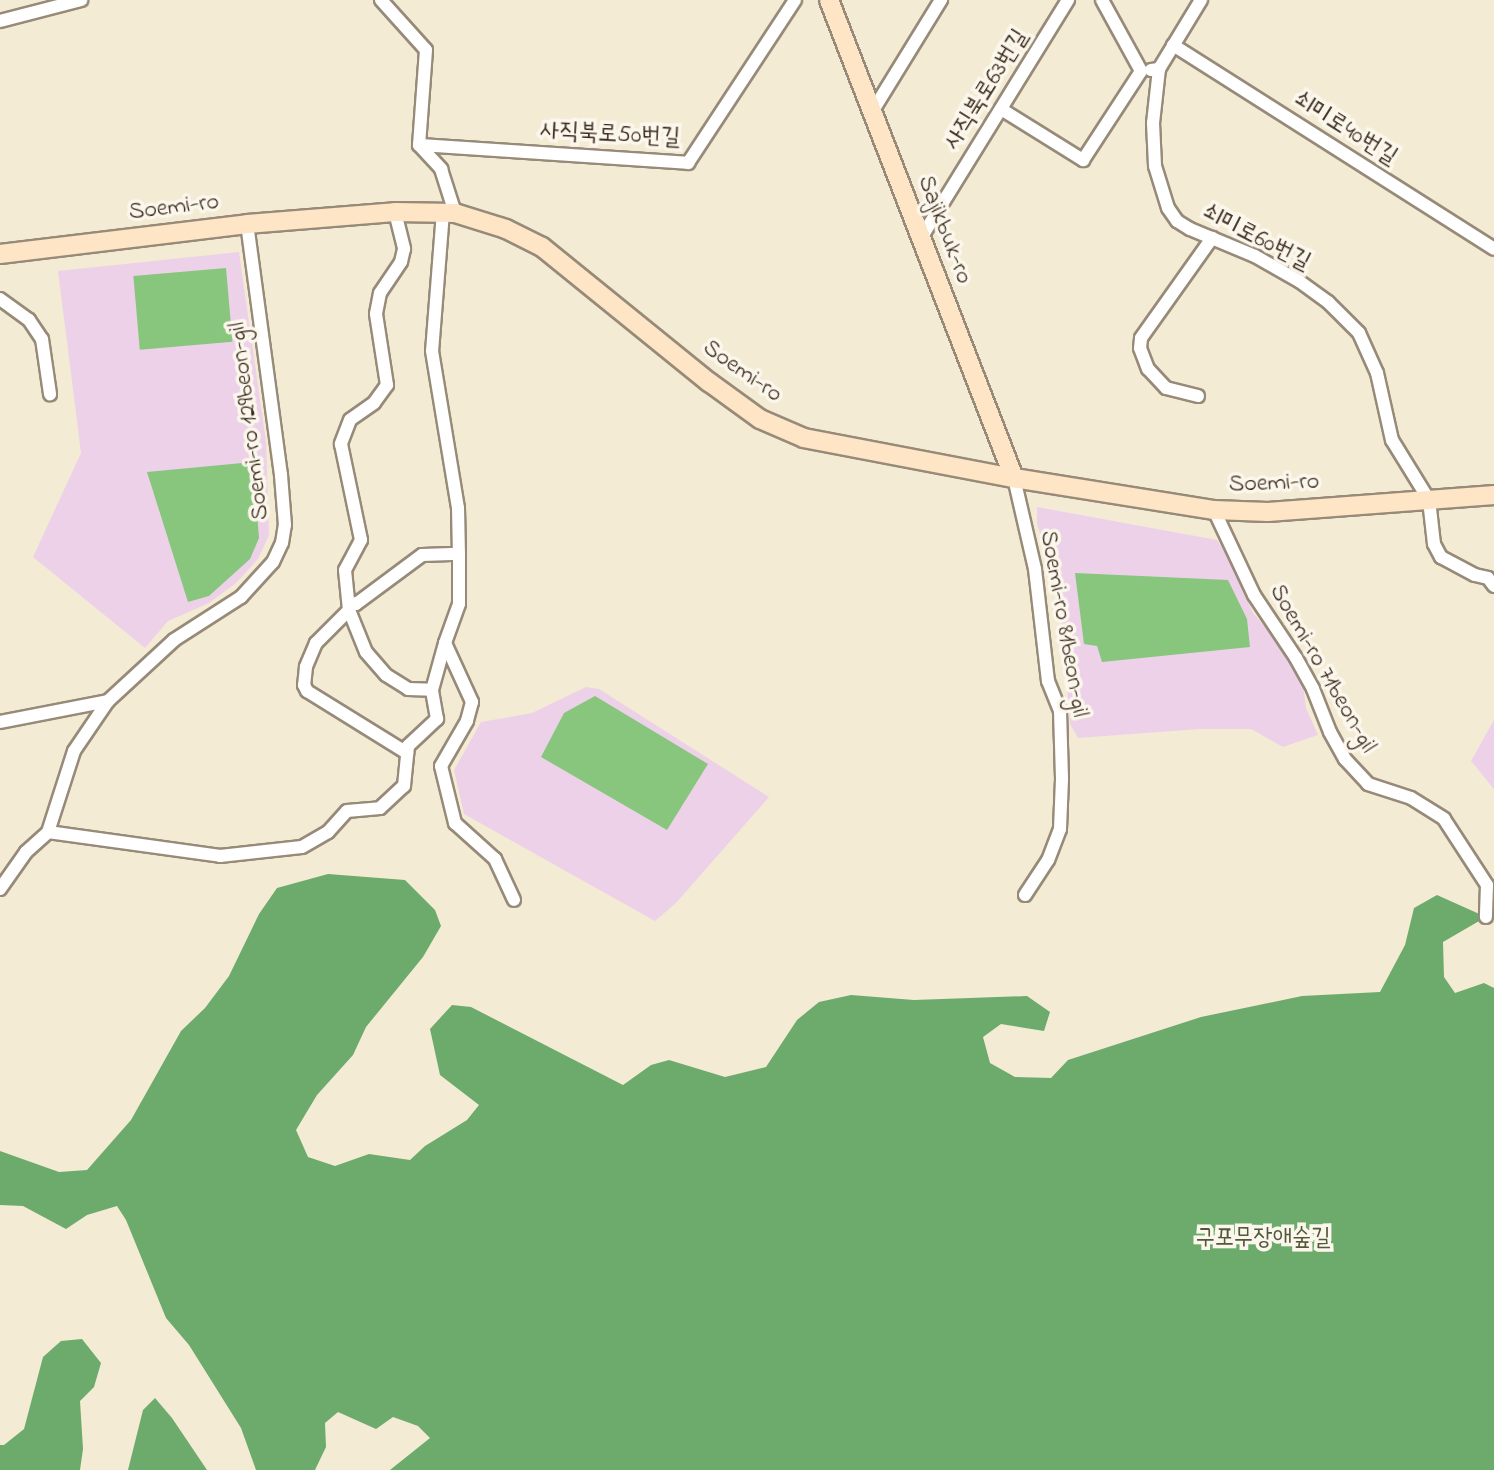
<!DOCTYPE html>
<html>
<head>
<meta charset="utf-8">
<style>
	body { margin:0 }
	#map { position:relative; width:1494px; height:1470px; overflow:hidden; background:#f3ebd4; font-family:"Indie Flower","Poor Story",sans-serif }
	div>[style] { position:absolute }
	.built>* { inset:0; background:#edd1e9 }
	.green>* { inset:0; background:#87c67c; transform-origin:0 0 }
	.forest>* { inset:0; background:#6dab6c }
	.roads { filter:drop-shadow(2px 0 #978a79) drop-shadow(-2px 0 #978a79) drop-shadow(0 2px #978a79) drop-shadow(0 -2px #978a79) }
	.street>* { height:12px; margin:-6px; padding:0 6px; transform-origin:6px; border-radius:6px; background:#fff }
	.secondary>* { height:18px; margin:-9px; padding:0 9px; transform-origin:9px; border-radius:9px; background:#fde5c5 }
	span { translate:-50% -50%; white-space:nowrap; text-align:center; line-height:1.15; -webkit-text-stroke:7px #fbf7ec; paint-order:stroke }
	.street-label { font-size:24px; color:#3b2a1e }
	.park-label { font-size:24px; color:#52593a }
</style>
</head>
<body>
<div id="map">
	<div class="built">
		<div style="clip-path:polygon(239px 252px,266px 442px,269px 535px,258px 559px,236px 583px,209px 603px,168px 621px,145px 648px,33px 557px,81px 453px,58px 271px)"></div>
		<div style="clip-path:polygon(1037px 507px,1217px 540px,1230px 560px,1253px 613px,1288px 653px,1302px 677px,1306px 708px,1318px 735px,1283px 747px,1251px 729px,1200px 729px,1078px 738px,1070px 724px,1059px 594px,1037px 524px)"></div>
		<div style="clip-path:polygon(586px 687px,599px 689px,769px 797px,676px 903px,655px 921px,464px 814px,454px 770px,481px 722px,532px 713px)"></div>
		<div style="clip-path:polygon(1494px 720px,1494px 789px,1471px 761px)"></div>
	</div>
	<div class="green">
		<div style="left:226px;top:268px;width:74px;height:93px;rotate:85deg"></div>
		<div style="clip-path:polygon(253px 462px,259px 538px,250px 559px,209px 596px,188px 602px,147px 472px)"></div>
		<div style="clip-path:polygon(1075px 573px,1228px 580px,1247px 619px,1250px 647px,1102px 662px,1097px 646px,1084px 644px)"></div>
		<div style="clip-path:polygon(595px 696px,708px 764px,667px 830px,541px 757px,564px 713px)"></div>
	</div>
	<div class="forest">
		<div style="clip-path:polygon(328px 874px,405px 880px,435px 910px,441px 926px,423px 957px,366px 1027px,353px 1055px,317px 1095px,296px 1130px,308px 1157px,335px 1166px,369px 1154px,410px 1160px,425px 1146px,467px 1120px,479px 1105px,440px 1075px,430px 1029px,452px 1005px,471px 1007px,623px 1085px,651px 1065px,669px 1060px,725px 1077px,766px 1067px,797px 1020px,819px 1002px,851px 995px,914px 1000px,1027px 996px,1050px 1012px,1044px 1031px,1001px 1024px,983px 1037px,990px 1063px,1015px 1077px,1051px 1078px,1068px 1060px,1201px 1017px,1302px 996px,1380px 992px,1405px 945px,1414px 908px,1437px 895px,1486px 917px,1443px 942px,1444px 977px,1455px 993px,1484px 983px,1494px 988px,1494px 1470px,390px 1470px,430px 1438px,418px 1426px,393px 1417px,376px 1429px,338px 1412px,325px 1423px,326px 1447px,315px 1470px,256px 1470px,241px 1428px,189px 1345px,166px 1318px,126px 1220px,117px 1206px,87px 1215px,66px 1229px,23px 1206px,0 1205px,0 1151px,59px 1172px,87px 1170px,131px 1120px,181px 1031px,205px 1008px,229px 976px,259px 914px,277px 888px)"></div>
		<div style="clip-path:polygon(82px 1339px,101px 1363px,94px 1387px,80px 1401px,83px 1449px,80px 1470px,0 1470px,0 1445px,4px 1445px,24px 1429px,43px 1357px,61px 1341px)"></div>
		<div style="clip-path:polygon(155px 1398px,172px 1418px,207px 1470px,128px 1470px,143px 1410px)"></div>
	</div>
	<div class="roads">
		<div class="street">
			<div style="left:381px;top:0;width:67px;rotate:48deg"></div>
			<div style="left:426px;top:50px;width:95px;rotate:94.2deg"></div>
			<div style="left:419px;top:145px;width:33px;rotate:47deg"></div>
			<div style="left:441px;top:169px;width:46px;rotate:72.3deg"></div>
			<div style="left:1102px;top:0;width:81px;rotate:61.2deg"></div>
			<div style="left:0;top:21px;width:84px;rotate:-14.5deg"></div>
			<div style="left:1173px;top:45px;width:380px;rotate:32.4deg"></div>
			<div style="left:1159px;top:69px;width:54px;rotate:96.3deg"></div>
			<div style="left:1153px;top:123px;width:43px;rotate:87.3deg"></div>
			<div style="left:1155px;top:166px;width:44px;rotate:72.8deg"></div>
			<div style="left:1168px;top:208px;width:16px;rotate:55deg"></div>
			<div style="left:1177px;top:221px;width:15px;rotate:32deg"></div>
			<div style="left:1190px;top:229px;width:70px;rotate:22.6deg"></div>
			<div style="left:1255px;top:256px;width:51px;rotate:29.6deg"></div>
			<div style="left:1299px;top:281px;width:36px;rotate:36deg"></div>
			<div style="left:1328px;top:302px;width:44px;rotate:45deg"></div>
			<div style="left:1359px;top:333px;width:44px;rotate:65.8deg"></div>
			<div style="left:1377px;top:373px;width:69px;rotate:77.4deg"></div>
			<div style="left:1392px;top:440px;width:70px;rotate:58.3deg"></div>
			<div style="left:1429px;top:500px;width:44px;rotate:83.5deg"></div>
			<div style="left:1434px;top:544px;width:15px;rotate:62deg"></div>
			<div style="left:1441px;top:557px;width:38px;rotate:28deg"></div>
			<div style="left:1475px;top:575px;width:13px;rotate:13deg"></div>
			<div style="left:1488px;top:578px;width:10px;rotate:53deg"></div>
			<div style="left:1151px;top:70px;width:8px;rotate:-7deg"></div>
			<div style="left:1159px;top:69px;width:81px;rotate:-58.7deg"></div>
			<div style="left:1001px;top:109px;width:97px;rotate:31.9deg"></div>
			<div style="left:1083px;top:160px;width:106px;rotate:-56.9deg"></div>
			<div style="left:872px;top:112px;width:132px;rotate:-58.4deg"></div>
			<div style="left:419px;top:145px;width:270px;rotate:3.8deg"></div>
			<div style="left:688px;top:163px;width:195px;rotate:-56.7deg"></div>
			<div style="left:395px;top:212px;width:38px;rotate:76deg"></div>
			<div style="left:404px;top:249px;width:13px;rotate:103deg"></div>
			<div style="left:401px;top:262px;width:37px;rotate:124deg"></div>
			<div style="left:380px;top:293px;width:21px;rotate:101deg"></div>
			<div style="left:376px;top:314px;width:72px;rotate:81.2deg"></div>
			<div style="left:387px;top:385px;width:22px;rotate:126deg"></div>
			<div style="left:374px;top:403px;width:29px;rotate:145deg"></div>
			<div style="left:350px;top:420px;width:26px;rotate:111deg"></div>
			<div style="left:341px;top:444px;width:98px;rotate:78.2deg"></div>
			<div style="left:361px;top:540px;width:34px;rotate:118deg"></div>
			<div style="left:345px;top:570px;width:40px;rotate:84.3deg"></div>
			<div style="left:349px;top:610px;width:45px;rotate:68deg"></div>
			<div style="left:366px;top:652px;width:30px;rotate:49deg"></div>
			<div style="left:386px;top:675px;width:26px;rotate:32deg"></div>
			<div style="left:408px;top:689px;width:24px;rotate:2deg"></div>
			<div style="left:443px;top:212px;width:139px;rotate:94.5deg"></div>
			<div style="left:432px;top:351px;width:159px;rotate:80.6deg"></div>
			<div style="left:458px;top:508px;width:46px;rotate:88.8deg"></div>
			<div style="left:459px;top:554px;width:50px;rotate:90deg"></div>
			<div style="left:459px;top:604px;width:41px;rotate:109.7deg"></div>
			<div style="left:445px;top:643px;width:65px;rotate:65.4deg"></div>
			<div style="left:472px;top:702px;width:20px;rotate:105deg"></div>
			<div style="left:467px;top:721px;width:52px;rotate:120deg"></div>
			<div style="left:441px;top:766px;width:59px;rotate:76.2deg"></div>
			<div style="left:455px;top:823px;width:54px;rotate:42deg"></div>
			<div style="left:495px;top:859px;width:45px;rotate:65.1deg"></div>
			<div style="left:921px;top:238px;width:280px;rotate:-58.3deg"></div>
			<div style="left:0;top:299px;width:36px;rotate:36deg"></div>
			<div style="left:29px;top:320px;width:23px;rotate:56deg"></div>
			<div style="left:42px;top:339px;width:56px;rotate:81.7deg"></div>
			<div style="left:1198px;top:396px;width:33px;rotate:-166deg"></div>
			<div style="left:1166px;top:388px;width:26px;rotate:-133deg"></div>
			<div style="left:1148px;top:369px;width:22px;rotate:-111deg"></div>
			<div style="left:1140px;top:348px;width:10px;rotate:-84deg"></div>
			<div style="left:1141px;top:338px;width:123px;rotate:-54.6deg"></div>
			<div style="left:1014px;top:478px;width:93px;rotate:77deg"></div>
			<div style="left:1035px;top:569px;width:113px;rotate:83.4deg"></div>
			<div style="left:1048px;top:681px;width:32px;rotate:68deg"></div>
			<div style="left:1060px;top:711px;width:68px;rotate:88.3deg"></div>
			<div style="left:1062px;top:779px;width:50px;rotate:92.3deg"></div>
			<div style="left:1060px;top:829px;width:33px;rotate:111deg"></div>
			<div style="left:1048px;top:860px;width:42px;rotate:123.3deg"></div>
			<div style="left:1214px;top:510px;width:94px;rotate:64.8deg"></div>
			<div style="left:1254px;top:595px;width:76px;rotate:56.3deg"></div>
			<div style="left:1296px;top:658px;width:35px;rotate:61deg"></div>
			<div style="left:1313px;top:689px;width:46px;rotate:68.4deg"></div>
			<div style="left:1330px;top:732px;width:31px;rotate:61deg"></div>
			<div style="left:1345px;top:759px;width:34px;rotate:47deg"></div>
			<div style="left:1368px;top:784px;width:45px;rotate:18deg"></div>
			<div style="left:1411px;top:798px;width:39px;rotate:32deg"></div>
			<div style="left:1444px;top:819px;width:79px;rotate:56.9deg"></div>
			<div style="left:1487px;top:885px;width:32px;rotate:92deg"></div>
			<div style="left:349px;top:602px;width:7px;rotate:16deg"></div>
			<div style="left:356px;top:604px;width:82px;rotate:-36.6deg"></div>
			<div style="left:422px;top:555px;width:37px;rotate:-2deg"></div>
			<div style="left:349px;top:610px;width:47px;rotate:135deg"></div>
			<div style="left:316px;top:643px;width:26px;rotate:113deg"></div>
			<div style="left:306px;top:667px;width:18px;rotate:96deg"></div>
			<div style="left:304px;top:685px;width:7px;rotate:63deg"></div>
			<div style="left:307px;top:691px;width:118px;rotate:31.8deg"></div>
			<div style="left:0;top:722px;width:110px;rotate:-11deg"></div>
			<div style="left:48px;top:832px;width:174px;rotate:7.9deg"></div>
			<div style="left:220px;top:856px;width:82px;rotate:-6.3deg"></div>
			<div style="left:302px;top:847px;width:30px;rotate:-30deg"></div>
			<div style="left:328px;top:832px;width:28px;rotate:-48deg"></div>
			<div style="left:347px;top:811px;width:33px;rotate:-5deg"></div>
			<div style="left:380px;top:808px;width:33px;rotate:-43deg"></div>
			<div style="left:404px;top:786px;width:40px;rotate:-84.3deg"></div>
			<div style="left:408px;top:746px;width:40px;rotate:-43deg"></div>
			<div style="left:437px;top:719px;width:29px;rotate:-100deg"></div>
			<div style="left:432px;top:690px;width:49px;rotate:-74.5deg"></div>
			<div style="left:0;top:889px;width:45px;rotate:-54.9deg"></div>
			<div style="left:26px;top:852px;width:30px;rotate:-42deg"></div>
			<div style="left:48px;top:832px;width:85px;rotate:-72.2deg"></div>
			<div style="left:74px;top:751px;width:60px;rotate:-55.8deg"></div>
			<div style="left:108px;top:701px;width:90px;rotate:-42.7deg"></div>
			<div style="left:174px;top:640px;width:80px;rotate:-32.7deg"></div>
			<div style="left:241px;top:597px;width:47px;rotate:-47.6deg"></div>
			<div style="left:273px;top:562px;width:21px;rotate:-65deg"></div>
			<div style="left:282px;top:543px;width:18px;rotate:-81deg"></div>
			<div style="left:285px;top:525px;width:50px;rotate:-94.6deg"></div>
			<div style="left:281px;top:475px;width:253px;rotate:-97.7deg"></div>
		</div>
		<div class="secondary">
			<div style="left:829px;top:0;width:513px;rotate:68.84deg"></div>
			<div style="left:0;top:254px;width:249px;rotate:-6.9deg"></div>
			<div style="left:247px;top:224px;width:148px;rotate:-4.6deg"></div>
			<div style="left:395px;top:212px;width:60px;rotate:1deg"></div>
			<div style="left:455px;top:213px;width:53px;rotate:17.4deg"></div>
			<div style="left:506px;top:229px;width:40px;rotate:26.6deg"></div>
			<div style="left:542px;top:247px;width:215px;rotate:39deg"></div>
			<div style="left:709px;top:382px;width:63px;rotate:36deg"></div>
			<div style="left:760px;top:419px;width:48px;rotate:23.4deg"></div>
			<div style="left:804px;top:438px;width:214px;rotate:10.8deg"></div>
			<div style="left:1014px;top:478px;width:203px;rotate:9.1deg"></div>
			<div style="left:1214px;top:510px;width:54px;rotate:2.1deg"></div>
			<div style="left:1268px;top:512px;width:227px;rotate:-4.3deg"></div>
		</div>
	</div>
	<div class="street-label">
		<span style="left:987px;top:90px;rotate:-58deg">사직북로63번길</span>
		<span style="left:1345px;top:129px;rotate:32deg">쇠미로40번길</span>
		<span style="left:610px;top:135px;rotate:3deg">사직북로50번길</span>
		<span style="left:174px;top:208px;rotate:-7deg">Soemi-ro</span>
		<span style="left:944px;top:230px;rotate:69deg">Sajikbuk-ro</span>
		<span style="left:1256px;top:238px;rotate:27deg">쇠미로60번길</span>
		<span style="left:742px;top:372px;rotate:35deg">Soemi-ro</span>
		<span style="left:250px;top:421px;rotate:-97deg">Soemi-ro 129beon-gil</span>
		<span style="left:1274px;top:484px;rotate:-2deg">Soemi-ro</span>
		<span style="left:1063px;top:624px;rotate:80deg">Soemi-ro 81beon-gil</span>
		<span style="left:1322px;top:669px;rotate:60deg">Soemi-ro 71beon-gil</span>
	</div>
	<div class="park-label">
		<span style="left:1263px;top:1239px">구포무장애숲길</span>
	</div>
</div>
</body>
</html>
